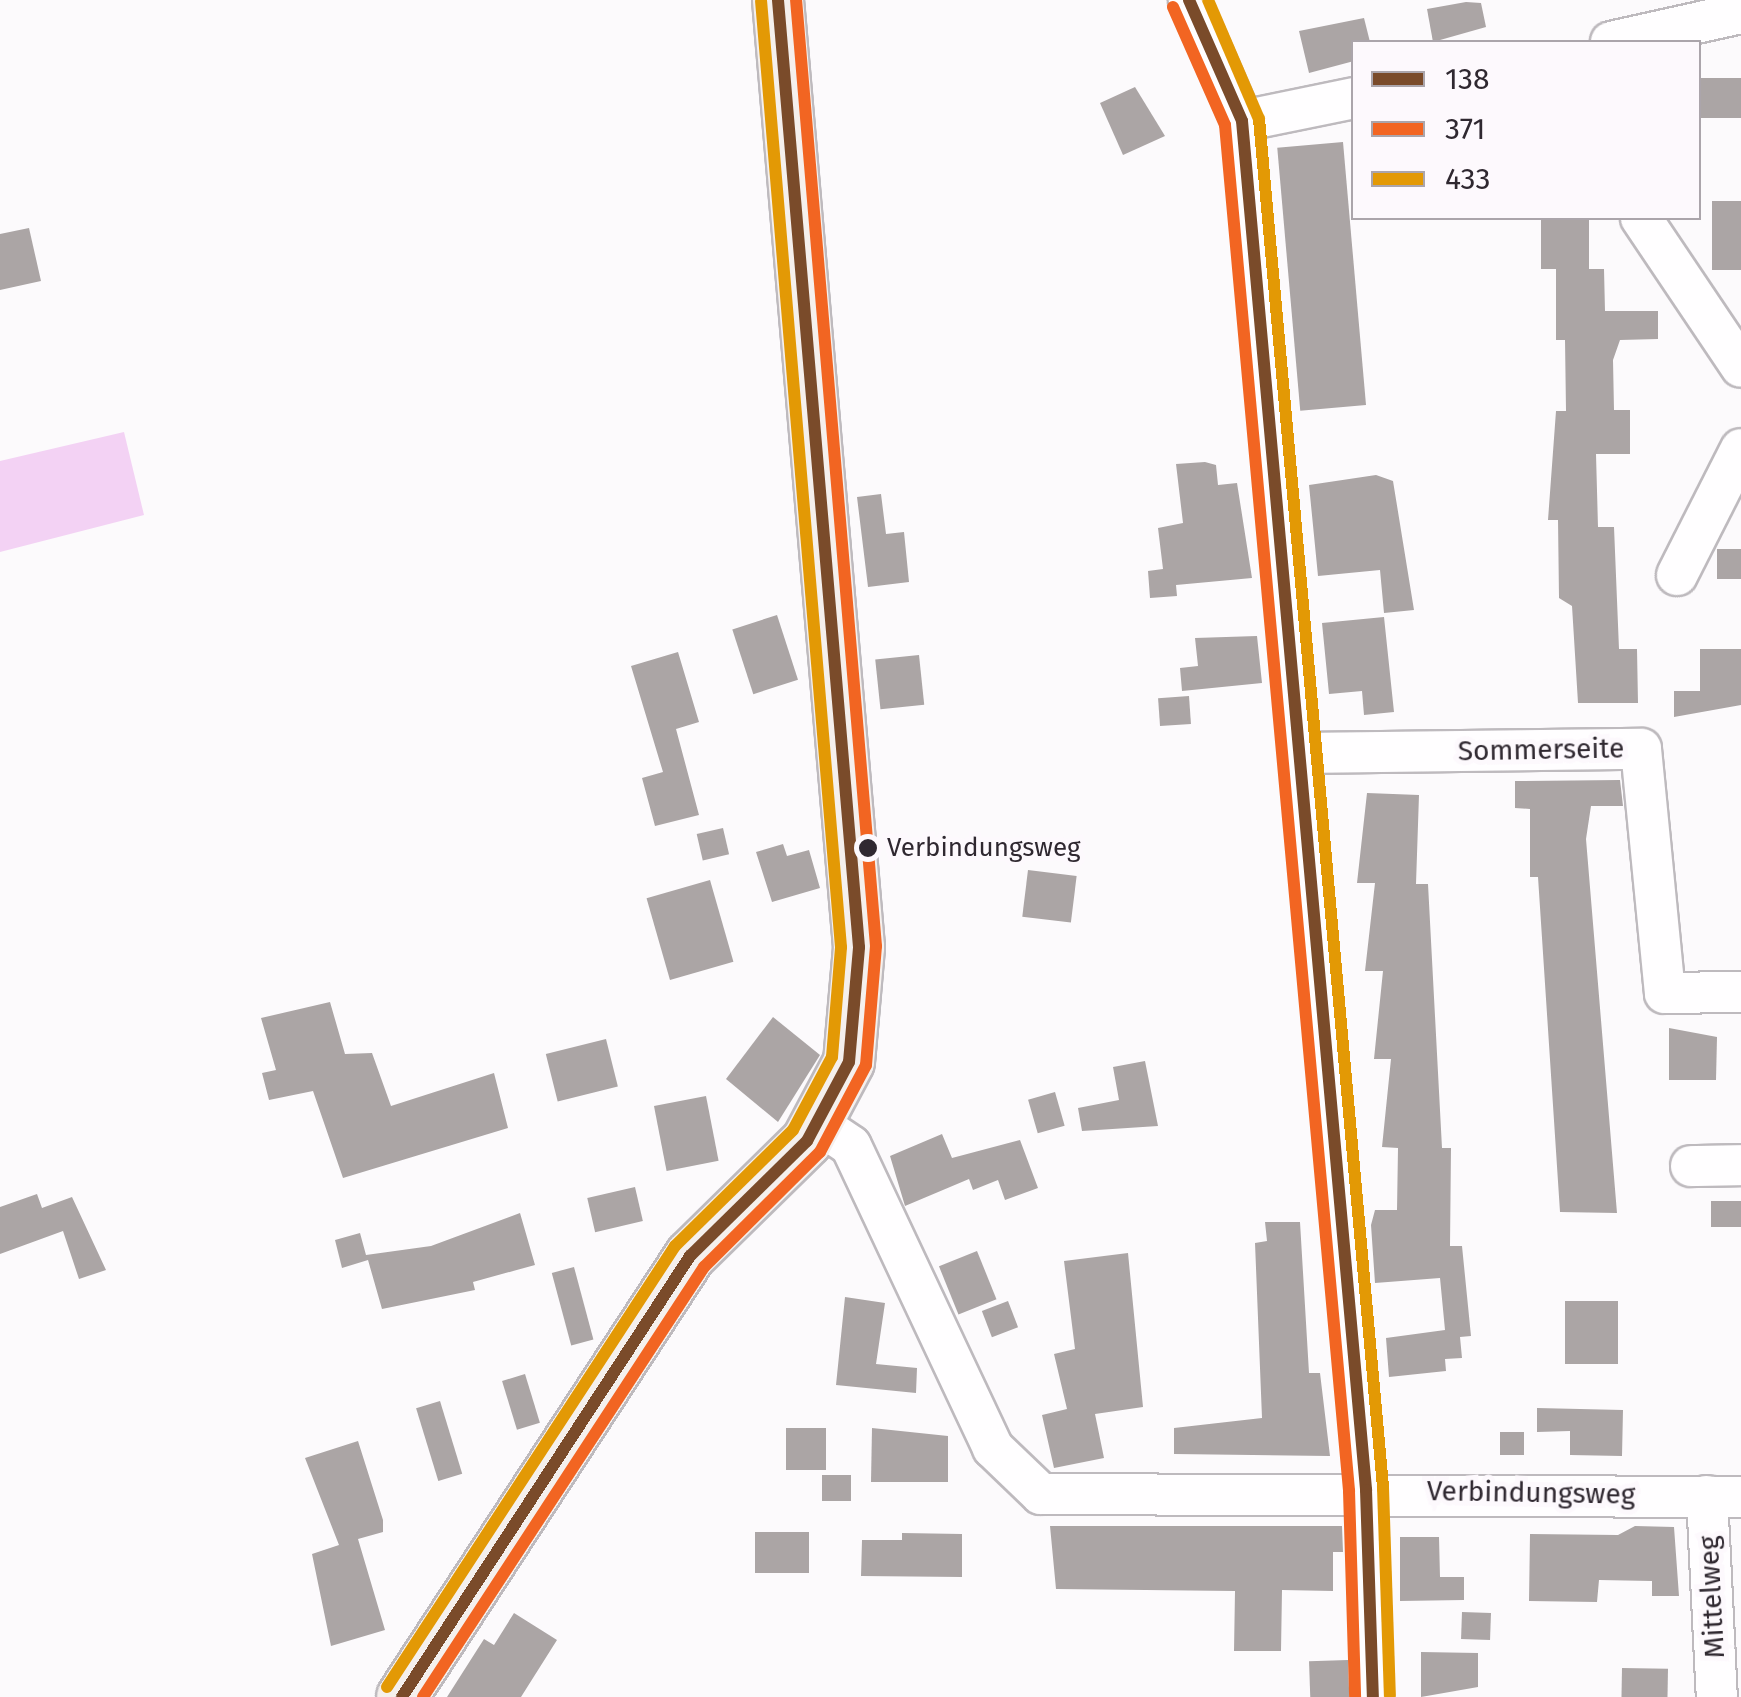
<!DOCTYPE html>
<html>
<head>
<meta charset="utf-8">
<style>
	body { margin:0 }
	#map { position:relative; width:1741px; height:1697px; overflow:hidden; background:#fcfafc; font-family:"Fira Sans",sans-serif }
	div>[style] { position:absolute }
	.green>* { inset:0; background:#f3d2f4 }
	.building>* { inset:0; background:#aba5a5; transform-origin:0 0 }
	.roads { filter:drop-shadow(2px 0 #bebabe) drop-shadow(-2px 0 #bebabe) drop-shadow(0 2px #bebabe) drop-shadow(0 -2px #bebabe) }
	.minor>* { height:40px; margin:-20px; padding:0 20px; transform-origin:20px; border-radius:20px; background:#fffeff }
	.major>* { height:50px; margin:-25px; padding:0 25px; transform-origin:25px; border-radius:25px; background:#f5f0ed }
	.bus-1>* { height:12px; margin:-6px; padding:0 6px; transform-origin:6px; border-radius:6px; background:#7a4b2a }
	.bus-2>* { height:12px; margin:-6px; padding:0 6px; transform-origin:6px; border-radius:6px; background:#f26522 }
	.bus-3>* { height:12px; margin:-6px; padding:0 6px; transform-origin:6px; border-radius:6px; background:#e39905 }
	.dots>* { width:28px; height:28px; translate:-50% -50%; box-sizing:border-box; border:5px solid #fdf9fd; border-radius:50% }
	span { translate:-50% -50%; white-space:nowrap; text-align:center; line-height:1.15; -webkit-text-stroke:10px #fdf9fd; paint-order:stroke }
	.bus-label { font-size:26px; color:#2f2830 }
	.left { translate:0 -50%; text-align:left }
	.street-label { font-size:28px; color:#2f2830 }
	.legend { position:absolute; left:1351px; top:40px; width:350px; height:180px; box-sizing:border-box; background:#fdf9fd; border:2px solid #aba5ab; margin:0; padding:12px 18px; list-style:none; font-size:30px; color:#2f2830 }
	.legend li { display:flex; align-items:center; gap:20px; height:50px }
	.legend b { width:50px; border:2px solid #aba5ab }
</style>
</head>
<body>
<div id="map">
	<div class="green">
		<div style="clip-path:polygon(124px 432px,144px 515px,0 552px,0 461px)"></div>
	</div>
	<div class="building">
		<div style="clip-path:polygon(1466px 2px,1481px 3px,1486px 27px,1433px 42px,1427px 9px)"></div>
		<div style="clip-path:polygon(1364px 18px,1370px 42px,1354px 42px,1354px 61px,1309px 73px,1299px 31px)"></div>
		<div style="left:1698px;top:78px;width:43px;height:40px"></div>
		<div style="clip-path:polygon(1135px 87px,1165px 136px,1123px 155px,1100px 103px)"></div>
		<div style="left:1343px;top:142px;width:264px;height:66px;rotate:85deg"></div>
		<div style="left:1712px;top:201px;width:29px;height:69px"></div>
		<div style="clip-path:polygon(1541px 218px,1589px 218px,1589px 269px,1604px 269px,1605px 311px,1658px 311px,1658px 339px,1620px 340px,1613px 360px,1614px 410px,1630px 410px,1630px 454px,1596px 454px,1598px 527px,1614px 527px,1619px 649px,1637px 649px,1638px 703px,1578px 703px,1572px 606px,1559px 598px,1558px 520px,1548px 520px,1556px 411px,1566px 411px,1565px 340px,1556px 340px,1556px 269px,1541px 269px)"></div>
		<div style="clip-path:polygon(29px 228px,41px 281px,0 290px,0 234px)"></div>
		<div style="clip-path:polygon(1176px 464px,1205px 462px,1216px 465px,1218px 485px,1237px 483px,1252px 578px,1176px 585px,1177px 596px,1150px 598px,1148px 571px,1163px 569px,1158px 528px,1183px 523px)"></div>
		<div style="clip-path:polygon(1376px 475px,1393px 481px,1414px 610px,1384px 613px,1380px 570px,1318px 576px,1309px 485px)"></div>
		<div style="clip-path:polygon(881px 494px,886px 534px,904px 532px,909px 582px,868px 587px,857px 497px)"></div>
		<div style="left:1717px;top:549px;width:24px;height:30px"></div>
		<div style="left:777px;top:615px;width:68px;height:47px;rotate:72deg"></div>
		<div style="clip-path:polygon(1384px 617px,1394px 712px,1364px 715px,1362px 691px,1329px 694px,1322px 623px)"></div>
		<div style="clip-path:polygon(1257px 636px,1262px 683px,1182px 691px,1180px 668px,1198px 666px,1195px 638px)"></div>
		<div style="clip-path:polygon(1700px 649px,1741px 649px,1741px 705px,1674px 717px,1674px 691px,1700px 691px)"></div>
		<div style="clip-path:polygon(678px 652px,699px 722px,676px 729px,699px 815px,655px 826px,642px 778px,663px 772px,631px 666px)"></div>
		<div style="left:919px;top:655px;width:50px;height:44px;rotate:84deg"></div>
		<div style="left:1189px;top:696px;width:28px;height:31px;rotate:86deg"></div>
		<div style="clip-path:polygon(1620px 780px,1623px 806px,1591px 806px,1586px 839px,1617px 1213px,1560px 1212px,1538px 877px,1530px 877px,1530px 809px,1515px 808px,1515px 781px)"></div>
		<div style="clip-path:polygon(1367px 793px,1419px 795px,1416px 884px,1428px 884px,1442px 1148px,1451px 1148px,1450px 1246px,1462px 1246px,1471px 1336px,1460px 1337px,1462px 1358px,1445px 1359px,1446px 1371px,1389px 1377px,1386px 1338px,1445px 1330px,1440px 1278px,1375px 1283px,1371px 1225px,1375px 1210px,1397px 1210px,1398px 1148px,1382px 1147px,1391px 1059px,1374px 1059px,1383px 971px,1365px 971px,1375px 883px,1357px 883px)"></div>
		<div style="left:723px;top:828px;width:27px;height:27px;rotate:77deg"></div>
		<div style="clip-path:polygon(783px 844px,787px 856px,809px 850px,820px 888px,772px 902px,756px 852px)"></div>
		<div style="left:1028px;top:870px;width:49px;height:47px;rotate:7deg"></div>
		<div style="left:710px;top:880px;width:85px;height:66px;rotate:74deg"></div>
		<div style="clip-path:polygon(330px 1002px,345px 1054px,372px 1053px,391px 1106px,494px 1073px,508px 1128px,343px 1178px,313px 1091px,269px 1100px,262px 1073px,276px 1070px,261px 1018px)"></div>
		<div style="clip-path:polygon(773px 1017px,820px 1055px,778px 1122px,726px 1079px)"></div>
		<div style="clip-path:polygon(1669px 1028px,1717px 1037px,1716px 1080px,1669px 1080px)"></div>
		<div style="left:606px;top:1039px;width:49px;height:62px;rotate:76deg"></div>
		<div style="clip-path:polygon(1145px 1061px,1158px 1126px,1082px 1131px,1078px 1108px,1119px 1100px,1113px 1067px)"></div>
		<div style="left:1055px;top:1092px;width:35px;height:28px;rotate:74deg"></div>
		<div style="left:706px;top:1096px;width:66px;height:53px;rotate:79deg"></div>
		<div style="clip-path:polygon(942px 1134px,952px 1158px,1020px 1140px,1038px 1188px,1005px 1200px,998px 1180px,973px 1190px,969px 1179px,905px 1206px,890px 1156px)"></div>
		<div style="left:635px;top:1187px;width:35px;height:49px;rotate:77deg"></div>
		<div style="clip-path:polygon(37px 1194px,42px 1208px,72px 1197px,106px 1270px,79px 1279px,63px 1231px,0 1254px,0 1207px)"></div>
		<div style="left:1711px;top:1201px;width:30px;height:26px"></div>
		<div style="clip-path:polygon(520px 1213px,535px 1265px,473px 1282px,475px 1290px,382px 1309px,368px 1260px,342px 1268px,335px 1240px,360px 1233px,366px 1255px,431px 1246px)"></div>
		<div style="clip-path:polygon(1265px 1222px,1300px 1222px,1309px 1373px,1320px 1373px,1330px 1456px,1174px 1454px,1174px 1428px,1262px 1418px,1255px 1243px,1267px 1241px)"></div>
		<div style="left:977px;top:1251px;width:52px;height:41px;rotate:68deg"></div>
		<div style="clip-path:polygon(1128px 1253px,1143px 1407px,1095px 1414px,1104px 1458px,1054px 1468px,1042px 1415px,1067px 1409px,1054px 1354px,1075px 1349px,1064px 1261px)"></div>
		<div style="left:574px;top:1267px;width:75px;height:23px;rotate:75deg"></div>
		<div style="clip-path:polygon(845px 1297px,885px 1303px,876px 1364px,917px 1368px,916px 1393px,836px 1385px)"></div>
		<div style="left:1008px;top:1301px;width:28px;height:28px;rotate:69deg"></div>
		<div style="left:1565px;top:1301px;width:53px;height:63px"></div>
		<div style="left:525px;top:1374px;width:51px;height:24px;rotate:73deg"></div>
		<div style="left:440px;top:1401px;width:76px;height:25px;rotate:73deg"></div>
		<div style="clip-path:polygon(1537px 1408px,1623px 1410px,1622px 1456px,1570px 1455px,1570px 1431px,1537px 1432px)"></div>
		<div style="left:786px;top:1428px;width:40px;height:42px"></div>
		<div style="clip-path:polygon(872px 1428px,948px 1436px,948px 1482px,871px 1482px)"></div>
		<div style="left:1500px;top:1432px;width:24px;height:23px"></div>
		<div style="clip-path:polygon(358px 1441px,383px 1520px,383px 1532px,358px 1539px,385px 1630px,331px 1646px,312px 1554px,339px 1545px,305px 1458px)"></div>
		<div style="left:822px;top:1475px;width:29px;height:26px"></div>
		<div style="clip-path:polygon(1050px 1526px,1342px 1526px,1343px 1552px,1333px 1552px,1333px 1591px,1282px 1590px,1281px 1651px,1234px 1651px,1235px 1591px,1056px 1589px)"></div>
		<div style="clip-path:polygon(1635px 1526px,1674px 1527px,1679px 1596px,1652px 1596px,1652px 1581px,1599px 1580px,1597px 1602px,1529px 1601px,1530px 1534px,1618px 1535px)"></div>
		<div style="left:809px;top:1532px;width:41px;height:54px;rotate:90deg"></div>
		<div style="clip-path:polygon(902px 1533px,962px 1534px,962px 1577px,861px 1576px,862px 1540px,902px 1540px)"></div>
		<div style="clip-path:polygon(1400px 1537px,1439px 1537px,1440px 1577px,1464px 1577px,1464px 1600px,1400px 1601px)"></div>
		<div style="left:1462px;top:1612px;width:29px;height:27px;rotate:2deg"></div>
		<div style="clip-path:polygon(514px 1613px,557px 1640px,521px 1697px,447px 1697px,484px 1639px,494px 1645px)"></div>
		<div style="clip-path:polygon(1421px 1652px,1478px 1653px,1478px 1687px,1421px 1697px)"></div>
		<div style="left:1348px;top:1660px;width:37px;height:39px;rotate:88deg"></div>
		<div style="left:1622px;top:1668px;width:46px;height:29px;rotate:1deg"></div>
	</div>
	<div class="roads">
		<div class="minor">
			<div style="left:1189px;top:0;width:132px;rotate:66.3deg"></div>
			<div style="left:1242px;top:121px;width:1375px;rotate:84.82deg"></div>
			<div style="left:1366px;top:1490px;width:207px;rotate:88.1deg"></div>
			<div style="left:1611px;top:42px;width:133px;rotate:-12.6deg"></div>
			<div style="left:1242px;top:121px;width:114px;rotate:-11.6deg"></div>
			<div style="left:1641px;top:218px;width:179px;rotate:56.1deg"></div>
			<div style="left:1677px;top:575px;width:141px;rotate:-63.1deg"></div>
			<div style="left:1301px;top:753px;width:340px;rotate:-0.7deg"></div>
			<div style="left:1641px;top:749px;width:245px;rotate:84.4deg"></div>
			<div style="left:1665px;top:993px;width:76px;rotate:-0.8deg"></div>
			<div style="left:820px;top:1125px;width:37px;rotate:34deg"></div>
			<div style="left:851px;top:1146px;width:334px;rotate:64.8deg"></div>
			<div style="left:993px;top:1448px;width:66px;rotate:43.8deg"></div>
			<div style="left:1041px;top:1494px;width:700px;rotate:0.25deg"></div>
			<div style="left:1691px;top:1166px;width:50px;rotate:-1.1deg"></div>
			<div style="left:1707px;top:1496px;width:201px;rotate:87.2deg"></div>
		</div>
		<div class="major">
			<div style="left:402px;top:1697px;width:527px;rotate:-56.85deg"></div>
			<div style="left:690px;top:1256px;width:164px;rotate:-44.5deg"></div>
			<div style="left:807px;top:1141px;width:89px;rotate:-62deg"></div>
			<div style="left:849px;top:1062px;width:115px;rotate:-85deg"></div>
			<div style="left:859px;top:947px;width:950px;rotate:-94.89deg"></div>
		</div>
	</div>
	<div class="bus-1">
		<div style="left:1189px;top:0;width:132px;rotate:66.3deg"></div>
		<div style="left:1242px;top:121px;width:1375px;rotate:84.82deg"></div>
		<div style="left:1366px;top:1490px;width:207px;rotate:88.1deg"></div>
		<div style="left:402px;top:1697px;width:527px;rotate:-56.85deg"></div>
		<div style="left:690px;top:1256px;width:164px;rotate:-44.5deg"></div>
		<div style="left:807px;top:1141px;width:89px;rotate:-62deg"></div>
		<div style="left:849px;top:1062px;width:115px;rotate:-85deg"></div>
		<div style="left:859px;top:947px;width:950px;rotate:-94.89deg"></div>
	</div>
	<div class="bus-2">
		<div style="left:1173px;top:7px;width:129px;rotate:66.2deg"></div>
		<div style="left:1225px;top:125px;width:1372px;rotate:84.81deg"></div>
		<div style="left:1349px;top:1491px;width:206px;rotate:88.3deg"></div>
		<div style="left:423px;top:1697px;width:514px;rotate:-56.84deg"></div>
		<div style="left:704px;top:1267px;width:163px;rotate:-44.8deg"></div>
		<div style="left:820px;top:1152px;width:98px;rotate:-62.1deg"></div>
		<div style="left:866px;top:1065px;width:119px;rotate:-85.2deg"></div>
		<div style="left:876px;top:946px;width:949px;rotate:-94.83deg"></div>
	</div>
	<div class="bus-3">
		<div style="left:1208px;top:0;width:129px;rotate:66.8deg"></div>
		<div style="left:1259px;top:119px;width:1375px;rotate:84.82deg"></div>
		<div style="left:1383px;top:1488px;width:208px;rotate:88.1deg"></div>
		<div style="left:387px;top:1687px;width:527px;rotate:-56.85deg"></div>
		<div style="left:675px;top:1246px;width:165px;rotate:-44.5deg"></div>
		<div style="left:793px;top:1130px;width:83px;rotate:-61.9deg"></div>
		<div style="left:832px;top:1057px;width:110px;rotate:-85.3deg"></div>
		<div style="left:841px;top:947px;width:949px;rotate:-94.83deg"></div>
	</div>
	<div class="dots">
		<div style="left:868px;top:848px;background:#2f2830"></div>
	</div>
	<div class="bus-label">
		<span class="left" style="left:887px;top:848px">Verbindungsweg</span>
	</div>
	<div class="street-label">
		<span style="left:1541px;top:750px;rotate:-1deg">Sommerseite</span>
		<span style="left:1531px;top:1493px;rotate:1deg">Verbindungsweg</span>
		<span style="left:1712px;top:1597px;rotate:-93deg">Mittelweg</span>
	</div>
	<ul class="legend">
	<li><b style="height:12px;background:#7a4b2a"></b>138</li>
	<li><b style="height:12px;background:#f26522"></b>371</li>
	<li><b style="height:12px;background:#e39905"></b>433</li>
	</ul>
</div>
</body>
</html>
